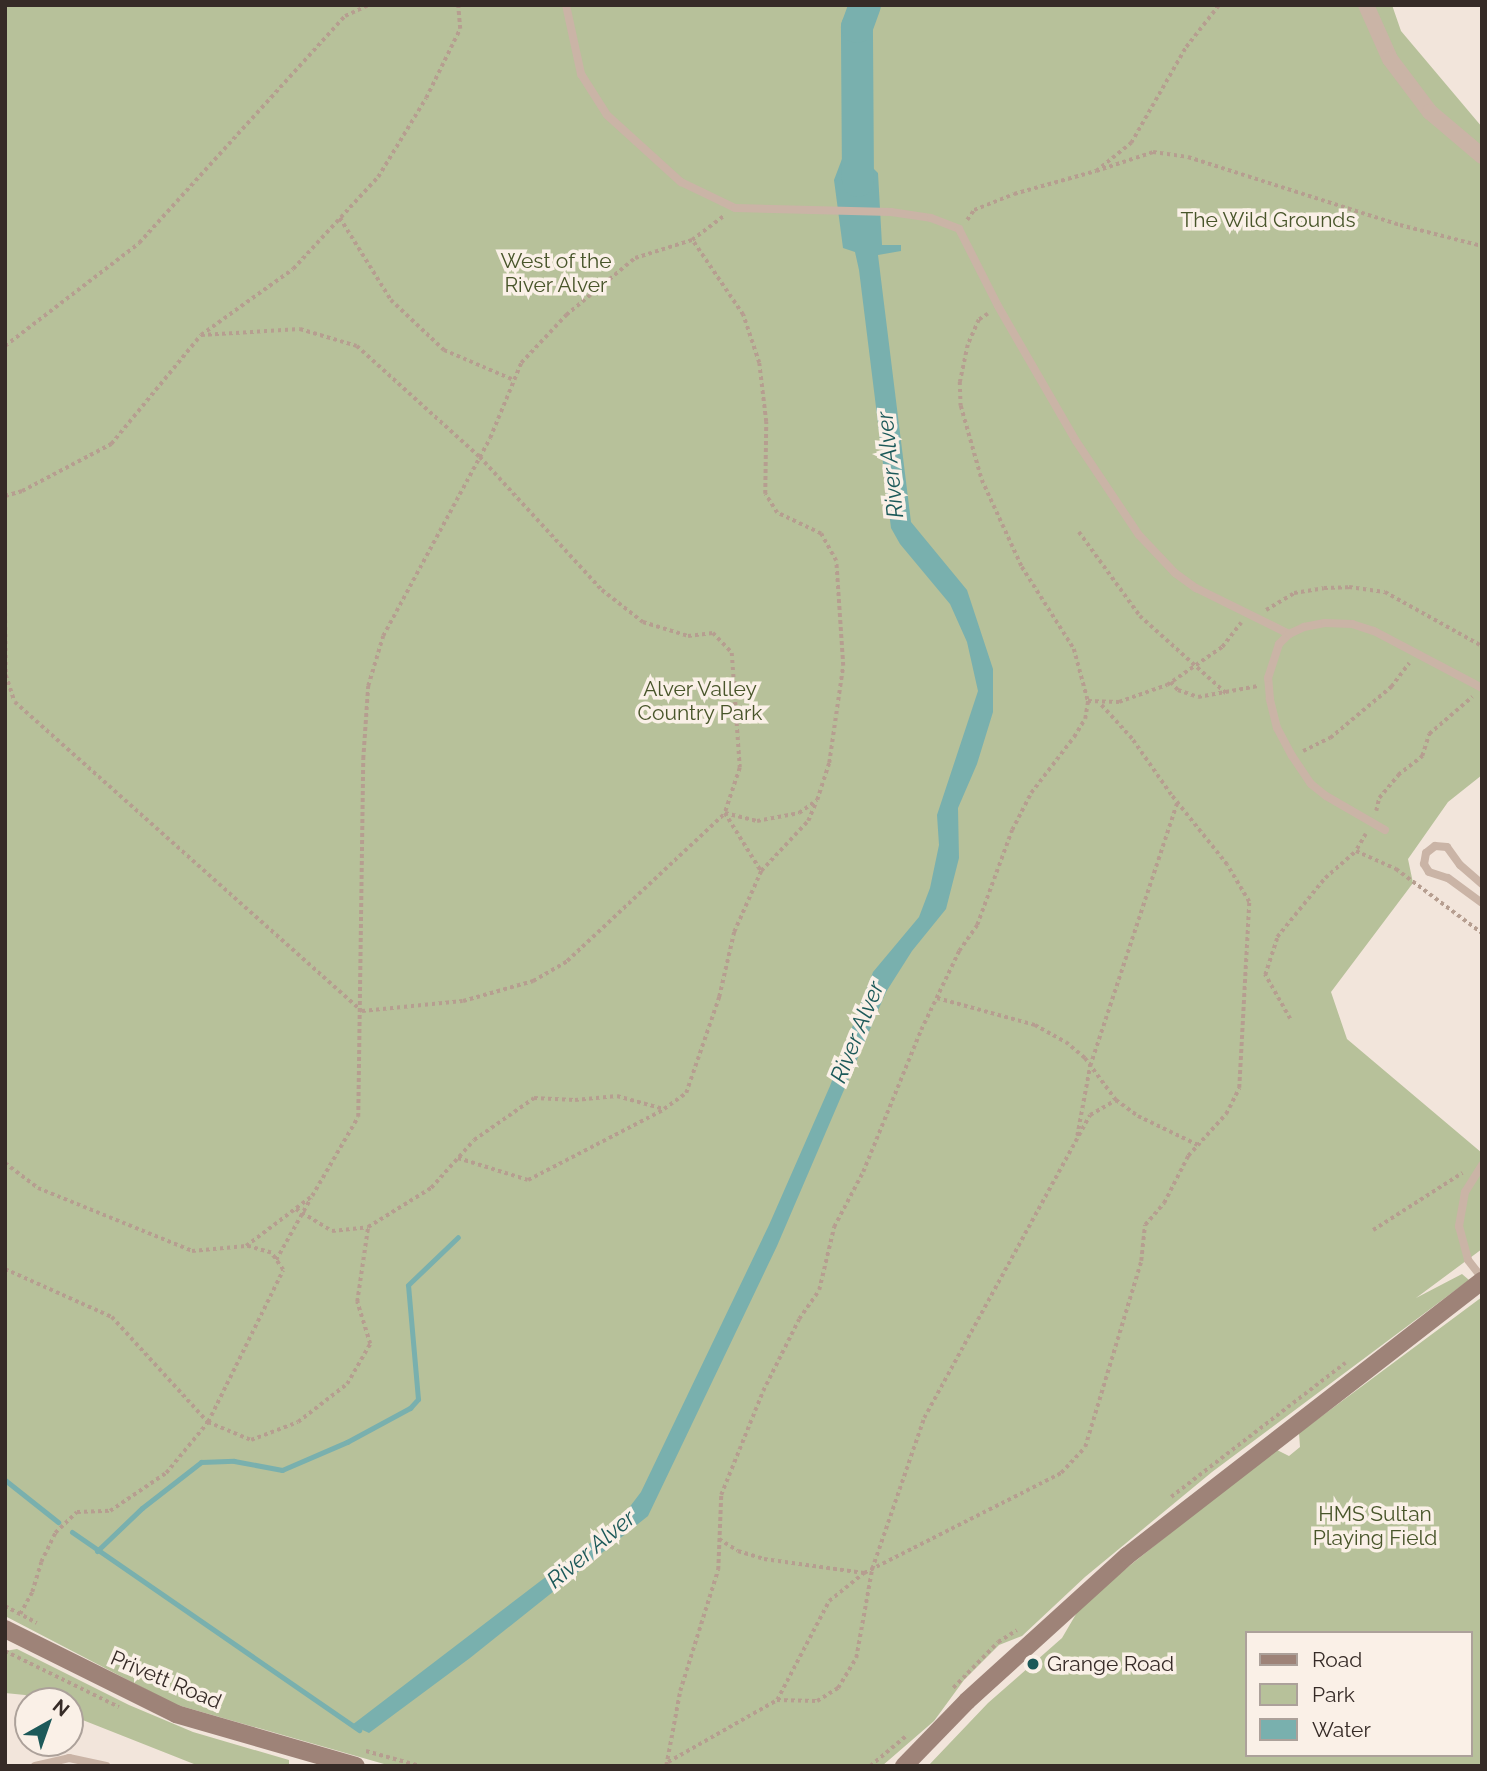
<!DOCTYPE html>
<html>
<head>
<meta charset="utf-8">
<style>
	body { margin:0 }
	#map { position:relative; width:1487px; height:1771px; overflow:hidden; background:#f2e5db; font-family:Raleway,sans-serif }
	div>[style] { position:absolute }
	.green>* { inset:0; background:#b7c19a }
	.water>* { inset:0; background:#79b0ae }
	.stream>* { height:5px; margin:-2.5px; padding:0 2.5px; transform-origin:2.5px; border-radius:2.5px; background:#79b0ae }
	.river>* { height:32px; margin:-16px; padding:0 16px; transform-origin:16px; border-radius:16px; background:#79b0ae }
	.path>* { height:3.5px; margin-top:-1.75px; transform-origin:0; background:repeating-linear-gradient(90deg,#b69e90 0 3.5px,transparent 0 7px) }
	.lane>* { height:8px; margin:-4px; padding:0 4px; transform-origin:4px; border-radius:4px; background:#cab4a6 }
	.street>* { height:16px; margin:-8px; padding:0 8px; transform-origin:8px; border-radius:8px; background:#cab4a6 }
	.secondary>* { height:18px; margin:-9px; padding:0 9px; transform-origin:9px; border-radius:9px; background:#9e8378 }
	.dots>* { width:19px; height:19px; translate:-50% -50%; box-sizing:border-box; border:4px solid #faf0e7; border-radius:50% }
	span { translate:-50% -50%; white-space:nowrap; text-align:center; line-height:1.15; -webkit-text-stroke:7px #faf0e7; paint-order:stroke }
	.park-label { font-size:21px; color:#48552a }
	.poi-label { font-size:21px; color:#362b27 }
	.left { translate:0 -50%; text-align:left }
	.street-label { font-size:21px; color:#362b27 }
	.water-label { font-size:23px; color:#1c5959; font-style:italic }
	.frame { position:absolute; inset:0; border:7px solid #362b27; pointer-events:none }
	.legend { position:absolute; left:1245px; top:1631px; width:228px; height:126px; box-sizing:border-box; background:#faf0e7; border:2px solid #aca19a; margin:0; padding:9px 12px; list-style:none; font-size:21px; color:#362b27 }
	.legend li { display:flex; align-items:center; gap:14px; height:35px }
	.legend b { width:35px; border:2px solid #aca19a }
	.north { position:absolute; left:14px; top:1687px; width:70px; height:70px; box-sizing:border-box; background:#faf0e7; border:2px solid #aca19a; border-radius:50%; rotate:40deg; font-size:19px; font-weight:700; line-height:28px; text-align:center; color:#362b27 }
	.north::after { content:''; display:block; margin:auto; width:24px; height:32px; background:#1c5959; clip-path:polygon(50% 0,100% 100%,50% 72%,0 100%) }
</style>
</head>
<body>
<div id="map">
	<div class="green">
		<div style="clip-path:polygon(5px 5px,1392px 5px,1401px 31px,1482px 127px,1482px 775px,1448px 802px,1408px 859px,1413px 883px,1331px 992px,1347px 1039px,1482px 1153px,1482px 1249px,1416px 1298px,1462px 1274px,1469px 1280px,1212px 1472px,1085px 1577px,1022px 1636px,999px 1645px,964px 1680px,934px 1721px,882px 1766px,391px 1766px,174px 1704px,5px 1616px)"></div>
		<div style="clip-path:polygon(evenodd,1482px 1297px,1482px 1766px,928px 1766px,988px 1703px,1062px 1638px,1079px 1609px,1108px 1583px,1275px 1449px,1289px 1456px,1300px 1447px,1299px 1433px,1482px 1297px,1247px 1633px,1471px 1633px,1471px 1755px,1247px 1755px,1247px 1633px)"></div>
		<div style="clip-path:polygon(17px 1649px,129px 1705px,193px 1732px,289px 1760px,289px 1766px,199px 1766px,70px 1715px,70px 1701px,38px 1701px,25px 1695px,5px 1693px,5px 1651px)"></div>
	</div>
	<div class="water">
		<div style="clip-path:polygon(864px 138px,869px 164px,878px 173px,882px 245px,901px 245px,901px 251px,878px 255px,911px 522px,967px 590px,993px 669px,993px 712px,977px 764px,958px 808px,959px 858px,946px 909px,912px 951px,886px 992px,777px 1246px,648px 1516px,470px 1658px,369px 1733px,352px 1725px,619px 1521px,641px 1492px,769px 1225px,830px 1086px,873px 972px,919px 917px,930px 888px,939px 845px,937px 815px,978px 691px,967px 642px,950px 604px,900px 544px,891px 528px,859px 270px,855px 252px,843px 248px,834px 180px,848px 143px)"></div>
	</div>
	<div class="stream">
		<div style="left:5px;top:1480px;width:68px;rotate:38.4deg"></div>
		<div style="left:72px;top:1532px;width:349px;rotate:34.6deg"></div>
		<div style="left:97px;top:1551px;width:62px;rotate:-43.7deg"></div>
		<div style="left:142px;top:1508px;width:75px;rotate:-37.9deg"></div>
		<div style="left:201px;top:1462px;width:33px;rotate:-2deg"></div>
		<div style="left:234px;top:1461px;width:49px;rotate:10.6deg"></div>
		<div style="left:282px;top:1470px;width:71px;rotate:-23.3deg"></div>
		<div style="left:347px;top:1442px;width:72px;rotate:-28.4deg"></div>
		<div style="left:410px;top:1408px;width:12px;rotate:-48deg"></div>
		<div style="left:418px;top:1399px;width:114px;rotate:-95deg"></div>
		<div style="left:408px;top:1285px;width:69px;rotate:-43.8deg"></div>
	</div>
	<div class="river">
		<div style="left:858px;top:181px;width:154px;rotate:-90.4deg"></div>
		<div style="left:857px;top:27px;width:23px;rotate:-70deg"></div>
	</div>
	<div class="path">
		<div style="left:1096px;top:171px;width:60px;rotate:-18.4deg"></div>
		<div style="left:1153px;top:152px;width:35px;rotate:8deg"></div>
		<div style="left:1188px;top:157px;width:223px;rotate:17.8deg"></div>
		<div style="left:1400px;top:225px;width:85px;rotate:14.4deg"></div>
		<div style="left:340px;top:218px;width:97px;rotate:58.1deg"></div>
		<div style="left:391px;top:300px;width:73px;rotate:43.3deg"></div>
		<div style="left:444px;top:350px;width:76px;rotate:23.2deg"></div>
		<div style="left:967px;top:220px;width:12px;rotate:-55deg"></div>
		<div style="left:974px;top:210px;width:43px;rotate:-21.8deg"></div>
		<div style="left:1014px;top:194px;width:85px;rotate:-15.7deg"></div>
		<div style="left:1096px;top:171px;width:45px;rotate:-38.7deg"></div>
		<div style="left:1131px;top:143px;width:111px;rotate:-60.2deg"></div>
		<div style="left:1186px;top:47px;width:53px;rotate:-51.8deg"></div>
		<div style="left:988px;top:314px;width:11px;rotate:146deg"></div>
		<div style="left:979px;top:320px;width:27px;rotate:114deg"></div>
		<div style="left:968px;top:345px;width:38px;rotate:102deg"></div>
		<div style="left:960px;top:382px;width:24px;rotate:88deg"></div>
		<div style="left:961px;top:406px;width:77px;rotate:74.2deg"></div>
		<div style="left:982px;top:480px;width:96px;rotate:65.3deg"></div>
		<div style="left:1022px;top:567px;width:97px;rotate:57.6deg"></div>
		<div style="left:1074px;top:649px;width:54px;rotate:74.9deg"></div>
		<div style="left:1088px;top:701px;width:31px;rotate:2deg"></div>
		<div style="left:1119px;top:702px;width:51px;rotate:-19.5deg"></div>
		<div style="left:1167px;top:685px;width:67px;rotate:-34.6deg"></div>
		<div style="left:1222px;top:647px;width:31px;rotate:-52deg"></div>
		<div style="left:201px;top:335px;width:99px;rotate:-3.5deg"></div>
		<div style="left:300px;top:329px;width:59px;rotate:16.6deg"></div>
		<div style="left:357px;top:346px;width:166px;rotate:42.1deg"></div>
		<div style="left:480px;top:457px;width:180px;rotate:47.5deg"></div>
		<div style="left:602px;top:590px;width:52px;rotate:38deg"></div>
		<div style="left:643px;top:622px;width:47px;rotate:17.3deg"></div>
		<div style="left:688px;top:636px;width:25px;rotate:-7deg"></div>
		<div style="left:713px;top:633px;width:28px;rotate:46deg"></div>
		<div style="left:732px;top:653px;width:115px;rotate:86deg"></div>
		<div style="left:740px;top:768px;width:47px;rotate:108.4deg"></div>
		<div style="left:725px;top:813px;width:68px;rotate:58.2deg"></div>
		<div style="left:5px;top:346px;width:169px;rotate:-37.5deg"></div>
		<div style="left:139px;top:243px;width:307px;rotate:-47.8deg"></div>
		<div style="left:345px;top:16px;width:26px;rotate:-25deg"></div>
		<div style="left:5px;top:496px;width:18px;rotate:-16deg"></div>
		<div style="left:22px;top:491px;width:101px;rotate:-27.8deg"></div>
		<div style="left:111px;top:444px;width:141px;rotate:-50.5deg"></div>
		<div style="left:201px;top:335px;width:113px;rotate:-35.7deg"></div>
		<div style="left:293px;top:269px;width:125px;rotate:-47.3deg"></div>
		<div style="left:378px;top:177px;width:92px;rotate:-58.7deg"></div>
		<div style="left:426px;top:98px;width:77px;rotate:-63.8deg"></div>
		<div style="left:460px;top:29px;width:24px;rotate:-95deg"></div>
		<div style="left:1079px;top:532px;width:104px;rotate:54deg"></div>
		<div style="left:1140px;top:616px;width:117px;rotate:41.9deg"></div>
		<div style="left:5px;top:578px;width:97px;rotate:89.4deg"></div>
		<div style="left:6px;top:675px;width:28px;rotate:72deg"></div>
		<div style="left:15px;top:702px;width:465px;rotate:41.7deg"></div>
		<div style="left:362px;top:1011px;width:101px;rotate:-5.7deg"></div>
		<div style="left:463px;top:1001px;width:73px;rotate:-15.9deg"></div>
		<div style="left:533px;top:981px;width:39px;rotate:-30deg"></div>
		<div style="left:567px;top:961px;width:216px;rotate:-43.1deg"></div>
		<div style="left:725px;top:813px;width:33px;rotate:14deg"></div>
		<div style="left:757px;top:821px;width:43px;rotate:-10.8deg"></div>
		<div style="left:799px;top:813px;width:22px;rotate:-36deg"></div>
		<div style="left:817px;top:800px;width:39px;rotate:-72deg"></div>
		<div style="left:829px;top:763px;width:98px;rotate:-81.8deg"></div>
		<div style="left:843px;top:666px;width:105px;rotate:-93.8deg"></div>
		<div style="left:836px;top:561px;width:31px;rotate:-119deg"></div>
		<div style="left:821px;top:534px;width:49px;rotate:-154.5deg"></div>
		<div style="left:777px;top:513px;width:22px;rotate:-122deg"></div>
		<div style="left:765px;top:494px;width:72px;rotate:-89.2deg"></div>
		<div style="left:766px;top:422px;width:59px;rotate:-96.8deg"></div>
		<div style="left:759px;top:363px;width:51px;rotate:-108.4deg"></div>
		<div style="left:743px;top:315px;width:91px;rotate:-124.2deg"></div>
		<div style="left:1266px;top:610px;width:33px;rotate:-31deg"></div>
		<div style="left:1294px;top:593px;width:30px;rotate:-9deg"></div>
		<div style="left:1324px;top:588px;width:25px;rotate:-2deg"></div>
		<div style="left:1349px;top:587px;width:36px;rotate:8deg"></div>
		<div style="left:1385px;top:592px;width:111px;rotate:29.1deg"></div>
		<div style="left:1171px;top:682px;width:11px;rotate:49deg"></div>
		<div style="left:1178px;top:690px;width:21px;rotate:19deg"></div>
		<div style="left:1198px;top:697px;width:61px;rotate:-10.4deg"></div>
		<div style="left:1303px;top:751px;width:30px;rotate:-26deg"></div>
		<div style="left:1330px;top:738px;width:80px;rotate:-39.9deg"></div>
		<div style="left:1391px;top:687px;width:30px;rotate:-53deg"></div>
		<div style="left:1376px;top:811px;width:13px;rotate:-77deg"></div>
		<div style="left:1379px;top:798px;width:30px;rotate:-50deg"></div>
		<div style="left:1398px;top:775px;width:31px;rotate:-38deg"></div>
		<div style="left:1422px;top:756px;width:23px;rotate:-72deg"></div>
		<div style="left:1429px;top:734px;width:57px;rotate:-40.7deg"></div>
		<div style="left:1366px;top:834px;width:20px;rotate:120deg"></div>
		<div style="left:1356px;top:851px;width:44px;rotate:24.2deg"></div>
		<div style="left:1396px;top:869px;width:107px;rotate:36.7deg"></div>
		<div style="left:937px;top:998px;width:102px;rotate:15.4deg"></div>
		<div style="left:1035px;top:1025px;width:35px;rotate:29deg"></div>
		<div style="left:1066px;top:1042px;width:25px;rotate:40deg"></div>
		<div style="left:1085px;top:1058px;width:52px;rotate:53.6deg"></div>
		<div style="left:1290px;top:1019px;width:51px;rotate:-119.6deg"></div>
		<div style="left:1265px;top:975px;width:40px;rotate:-72deg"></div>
		<div style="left:1277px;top:937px;width:76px;rotate:-50.9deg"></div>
		<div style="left:1325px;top:878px;width:41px;rotate:-41.1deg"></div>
		<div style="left:1077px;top:1136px;width:71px;rotate:-79.5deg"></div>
		<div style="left:1090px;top:1066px;width:277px;rotate:-71.7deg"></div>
		<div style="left:458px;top:1158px;width:73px;rotate:17.4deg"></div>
		<div style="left:528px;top:1180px;width:152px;rotate:-27.4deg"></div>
		<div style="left:5px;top:1163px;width:41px;rotate:37.1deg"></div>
		<div style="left:38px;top:1188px;width:166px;rotate:22.2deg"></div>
		<div style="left:192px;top:1251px;width:54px;rotate:-5.3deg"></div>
		<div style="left:246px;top:1246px;width:83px;rotate:-37.1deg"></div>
		<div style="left:312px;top:1196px;width:91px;rotate:-59.8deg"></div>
		<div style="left:358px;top:1117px;width:358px;rotate:-89.2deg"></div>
		<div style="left:363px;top:759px;width:73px;rotate:-86.1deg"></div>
		<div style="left:368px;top:686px;width:52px;rotate:-73.3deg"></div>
		<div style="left:383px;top:636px;width:225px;rotate:-61.6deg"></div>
		<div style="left:490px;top:438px;width:81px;rotate:-67.5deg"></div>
		<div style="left:521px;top:363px;width:66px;rotate:-46.8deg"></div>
		<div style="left:566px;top:315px;width:89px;rotate:-39.6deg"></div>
		<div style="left:635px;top:258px;width:60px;rotate:-17.5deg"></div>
		<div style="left:692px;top:240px;width:41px;rotate:-37.1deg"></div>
		<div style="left:296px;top:1209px;width:42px;rotate:31.4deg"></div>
		<div style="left:332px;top:1231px;width:36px;rotate:-6deg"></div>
		<div style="left:368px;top:1227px;width:74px;rotate:-31.8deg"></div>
		<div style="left:431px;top:1188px;width:64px;rotate:-48.1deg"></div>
		<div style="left:474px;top:1140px;width:73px;rotate:-35deg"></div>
		<div style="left:534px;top:1098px;width:41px;rotate:2.8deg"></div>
		<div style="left:575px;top:1100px;width:42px;rotate:-5.4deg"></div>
		<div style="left:617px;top:1096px;width:49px;rotate:15.5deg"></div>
		<div style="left:664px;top:1109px;width:27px;rotate:-36deg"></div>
		<div style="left:686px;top:1093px;width:102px;rotate:-71deg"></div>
		<div style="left:719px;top:997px;width:67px;rotate:-77deg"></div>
		<div style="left:734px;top:932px;width:67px;rotate:-66.1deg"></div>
		<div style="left:761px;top:871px;width:69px;rotate:-46.8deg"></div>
		<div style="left:808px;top:821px;width:21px;rotate:-67deg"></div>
		<div style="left:1373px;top:1230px;width:106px;rotate:-32.6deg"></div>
		<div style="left:276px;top:1260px;width:71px;rotate:-60.6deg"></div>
		<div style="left:5px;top:1269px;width:117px;rotate:24.2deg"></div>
		<div style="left:112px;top:1317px;width:142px;rotate:47.6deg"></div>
		<div style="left:208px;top:1422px;width:47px;rotate:22.7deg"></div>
		<div style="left:251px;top:1440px;width:50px;rotate:-21deg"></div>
		<div style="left:298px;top:1422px;width:62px;rotate:-37.8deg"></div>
		<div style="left:347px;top:1384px;width:46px;rotate:-60.1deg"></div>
		<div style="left:370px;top:1344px;width:44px;rotate:-107.2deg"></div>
		<div style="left:357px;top:1302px;width:76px;rotate:-81.7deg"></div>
		<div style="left:1171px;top:1497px;width:220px;rotate:-37.6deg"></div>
		<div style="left:719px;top:1539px;width:22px;rotate:32deg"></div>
		<div style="left:738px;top:1551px;width:27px;rotate:17deg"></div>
		<div style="left:764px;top:1559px;width:101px;rotate:8deg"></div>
		<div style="left:5px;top:1606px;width:36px;rotate:28deg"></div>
		<div style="left:20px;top:1614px;width:25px;rotate:-61deg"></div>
		<div style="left:32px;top:1592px;width:31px;rotate:-73deg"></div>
		<div style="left:41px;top:1562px;width:32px;rotate:-64deg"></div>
		<div style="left:55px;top:1533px;width:30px;rotate:-44deg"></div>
		<div style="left:77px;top:1512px;width:33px;rotate:-2deg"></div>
		<div style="left:110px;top:1511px;width:68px;rotate:-34.2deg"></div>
		<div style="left:166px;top:1473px;width:66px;rotate:-50.5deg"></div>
		<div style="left:208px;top:1422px;width:169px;rotate:-63.7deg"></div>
		<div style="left:283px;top:1270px;width:21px;rotate:-125deg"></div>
		<div style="left:271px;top:1253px;width:26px;rotate:-164deg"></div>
		<div style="left:5px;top:1651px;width:127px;rotate:26.2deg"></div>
		<div style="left:953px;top:1688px;width:64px;rotate:-45.6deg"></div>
		<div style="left:998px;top:1642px;width:22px;rotate:-32deg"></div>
		<div style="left:777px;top:1700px;width:40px;rotate:1.4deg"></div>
		<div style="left:817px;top:1701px;width:25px;rotate:-32deg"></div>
		<div style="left:838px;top:1688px;width:35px;rotate:-59deg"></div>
		<div style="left:856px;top:1658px;width:90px;rotate:-79.8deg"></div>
		<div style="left:872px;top:1569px;width:160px;rotate:-71deg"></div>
		<div style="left:924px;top:1418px;width:345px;rotate:-61.3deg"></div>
		<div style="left:1090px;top:1115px;width:30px;rotate:-30deg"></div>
		<div style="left:1116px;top:1100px;width:27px;rotate:36deg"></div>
		<div style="left:1138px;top:1116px;width:67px;rotate:25.8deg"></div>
		<div style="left:366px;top:1751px;width:56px;rotate:15.5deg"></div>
		<div style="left:668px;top:1762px;width:125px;rotate:-29.6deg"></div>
		<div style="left:777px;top:1700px;width:112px;rotate:-62.3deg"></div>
		<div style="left:829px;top:1601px;width:45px;rotate:-38.7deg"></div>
		<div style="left:864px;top:1573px;width:221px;rotate:-26.9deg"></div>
		<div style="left:1061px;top:1473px;width:35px;rotate:-47deg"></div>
		<div style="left:1085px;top:1447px;width:194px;rotate:-73.2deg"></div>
		<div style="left:1141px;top:1261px;width:36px;rotate:-84deg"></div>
		<div style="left:1145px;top:1225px;width:29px;rotate:-49deg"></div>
		<div style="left:1164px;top:1203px;width:53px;rotate:-62.9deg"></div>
		<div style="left:1188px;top:1156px;width:57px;rotate:-47.9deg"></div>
		<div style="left:1226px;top:1114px;width:29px;rotate:-63deg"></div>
		<div style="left:1239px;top:1088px;width:186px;rotate:-86.9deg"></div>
		<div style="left:1249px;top:902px;width:43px;rotate:-120.7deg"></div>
		<div style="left:1227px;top:865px;width:90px;rotate:-128.7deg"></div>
		<div style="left:1171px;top:795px;width:68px;rotate:-124.9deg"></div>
		<div style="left:1132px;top:739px;width:47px;rotate:-132.4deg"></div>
		<div style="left:666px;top:1766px;width:76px;rotate:-79.4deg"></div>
		<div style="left:680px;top:1691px;width:127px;rotate:-72.6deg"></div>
		<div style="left:718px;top:1570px;width:75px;rotate:-87.7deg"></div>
		<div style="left:721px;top:1495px;width:112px;rotate:-68deg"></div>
		<div style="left:763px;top:1391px;width:80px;rotate:-63.4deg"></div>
		<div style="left:799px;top:1319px;width:35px;rotate:-55deg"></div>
		<div style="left:819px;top:1290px;width:65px;rotate:-76.6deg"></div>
		<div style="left:834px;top:1227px;width:62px;rotate:-62.2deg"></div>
		<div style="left:863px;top:1172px;width:153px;rotate:-67.8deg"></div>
		<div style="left:921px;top:1030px;width:88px;rotate:-64.3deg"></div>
		<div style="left:959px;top:951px;width:32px;rotate:-55deg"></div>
		<div style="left:977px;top:925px;width:101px;rotate:-69.8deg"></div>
		<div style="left:1012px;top:830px;width:42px;rotate:-62.8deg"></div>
		<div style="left:1031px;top:793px;width:71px;rotate:-52.5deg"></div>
		<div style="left:1074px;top:737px;width:21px;rotate:-59deg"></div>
		<div style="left:1085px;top:719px;width:18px;rotate:-81deg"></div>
		<div style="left:870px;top:1766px;width:47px;rotate:-39.8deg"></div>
	</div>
	<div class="lane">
		<div style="left:566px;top:5px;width:71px;rotate:77.7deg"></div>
		<div style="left:581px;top:74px;width:49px;rotate:57.6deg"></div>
		<div style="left:607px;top:115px;width:100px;rotate:42.2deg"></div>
		<div style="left:681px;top:182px;width:60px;rotate:25.7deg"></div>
		<div style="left:735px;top:208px;width:156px;rotate:1.5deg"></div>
		<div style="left:891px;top:212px;width:40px;rotate:8.5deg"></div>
		<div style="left:931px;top:218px;width:30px;rotate:21deg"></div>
		<div style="left:959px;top:229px;width:86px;rotate:63.1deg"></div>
		<div style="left:998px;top:306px;width:156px;rotate:60deg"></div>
		<div style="left:1076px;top:441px;width:113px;rotate:56.2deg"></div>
		<div style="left:1139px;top:535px;width:52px;rotate:46.5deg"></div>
		<div style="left:1175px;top:573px;width:26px;rotate:36deg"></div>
		<div style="left:1196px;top:588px;width:104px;rotate:26.3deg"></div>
		<div style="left:1385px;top:830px;width:68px;rotate:-150deg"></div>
		<div style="left:1326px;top:796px;width:19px;rotate:-141deg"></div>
		<div style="left:1311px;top:784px;width:34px;rotate:-124deg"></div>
		<div style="left:1292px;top:756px;width:32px;rotate:-118deg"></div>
		<div style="left:1277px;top:728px;width:30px;rotate:-104deg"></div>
		<div style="left:1270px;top:699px;width:21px;rotate:-95deg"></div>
		<div style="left:1268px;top:678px;width:36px;rotate:-72deg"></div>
		<div style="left:1279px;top:644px;width:14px;rotate:-45deg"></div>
		<div style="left:1289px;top:634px;width:17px;rotate:-25deg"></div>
		<div style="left:1304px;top:627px;width:21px;rotate:-11deg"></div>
		<div style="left:1325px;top:623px;width:27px;rotate:2deg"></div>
		<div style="left:1352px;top:624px;width:23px;rotate:18deg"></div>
		<div style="left:1374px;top:631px;width:122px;rotate:27.8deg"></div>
		<div style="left:1482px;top:884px;width:29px;rotate:-139deg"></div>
		<div style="left:1460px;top:865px;width:22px;rotate:-126deg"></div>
		<div style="left:1447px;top:847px;width:12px;rotate:-175deg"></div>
		<div style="left:1435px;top:846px;width:11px;rotate:142deg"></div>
		<div style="left:1426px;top:853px;width:11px;rotate:100deg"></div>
		<div style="left:1424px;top:864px;width:9px;rotate:58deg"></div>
		<div style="left:1429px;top:872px;width:20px;rotate:18deg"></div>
		<div style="left:1448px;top:878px;width:42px;rotate:36.3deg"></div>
		<div style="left:1482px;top:1165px;width:32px;rotate:122deg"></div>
		<div style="left:1465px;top:1192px;width:35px;rotate:100deg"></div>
		<div style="left:1459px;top:1226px;width:35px;rotate:75deg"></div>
		<div style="left:1468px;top:1260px;width:23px;rotate:52deg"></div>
		<div style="left:35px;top:1766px;width:35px;rotate:-13deg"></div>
		<div style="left:69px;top:1758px;width:38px;rotate:12deg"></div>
	</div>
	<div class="street">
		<div style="left:1366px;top:5px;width:59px;rotate:66deg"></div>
		<div style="left:1390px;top:59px;width:66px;rotate:53deg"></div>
		<div style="left:1430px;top:112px;width:68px;rotate:40.2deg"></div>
	</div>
	<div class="secondary">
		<div style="left:5px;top:1629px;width:191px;rotate:26.4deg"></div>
		<div style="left:176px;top:1714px;width:187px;rotate:16.1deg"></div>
		<div style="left:904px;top:1766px;width:91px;rotate:-45.9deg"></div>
		<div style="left:967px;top:1701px;width:216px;rotate:-42.2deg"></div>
		<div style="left:1127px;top:1556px;width:449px;rotate:-37.8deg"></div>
	</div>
	<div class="dots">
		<div style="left:1033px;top:1664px;background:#1c5959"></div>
	</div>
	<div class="park-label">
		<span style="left:1268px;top:220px">The Wild Grounds</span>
		<span style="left:556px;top:273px">West of the<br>River Alver</span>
		<span style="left:700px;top:701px">Alver Valley<br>Country Park</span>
		<span style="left:1375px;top:1526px">HMS Sultan<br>Playing Field</span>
	</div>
	<div class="poi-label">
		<span class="left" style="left:1047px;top:1664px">Grange Road</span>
	</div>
	<div class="street-label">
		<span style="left:166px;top:1680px;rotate:23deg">Privett Road</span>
	</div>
	<div class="water-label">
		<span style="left:890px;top:465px;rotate:-96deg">River Alver</span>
		<span style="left:857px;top:1032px;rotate:-68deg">River Alver</span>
		<span style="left:591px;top:1549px;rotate:-40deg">River Alver</span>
	</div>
	<div class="frame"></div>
	<ul class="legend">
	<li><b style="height:9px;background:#9e8378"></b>Road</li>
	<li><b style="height:19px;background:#b7c19a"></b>Park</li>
	<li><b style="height:19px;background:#79b0ae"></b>Water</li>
	</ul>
	<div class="north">N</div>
</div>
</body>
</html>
